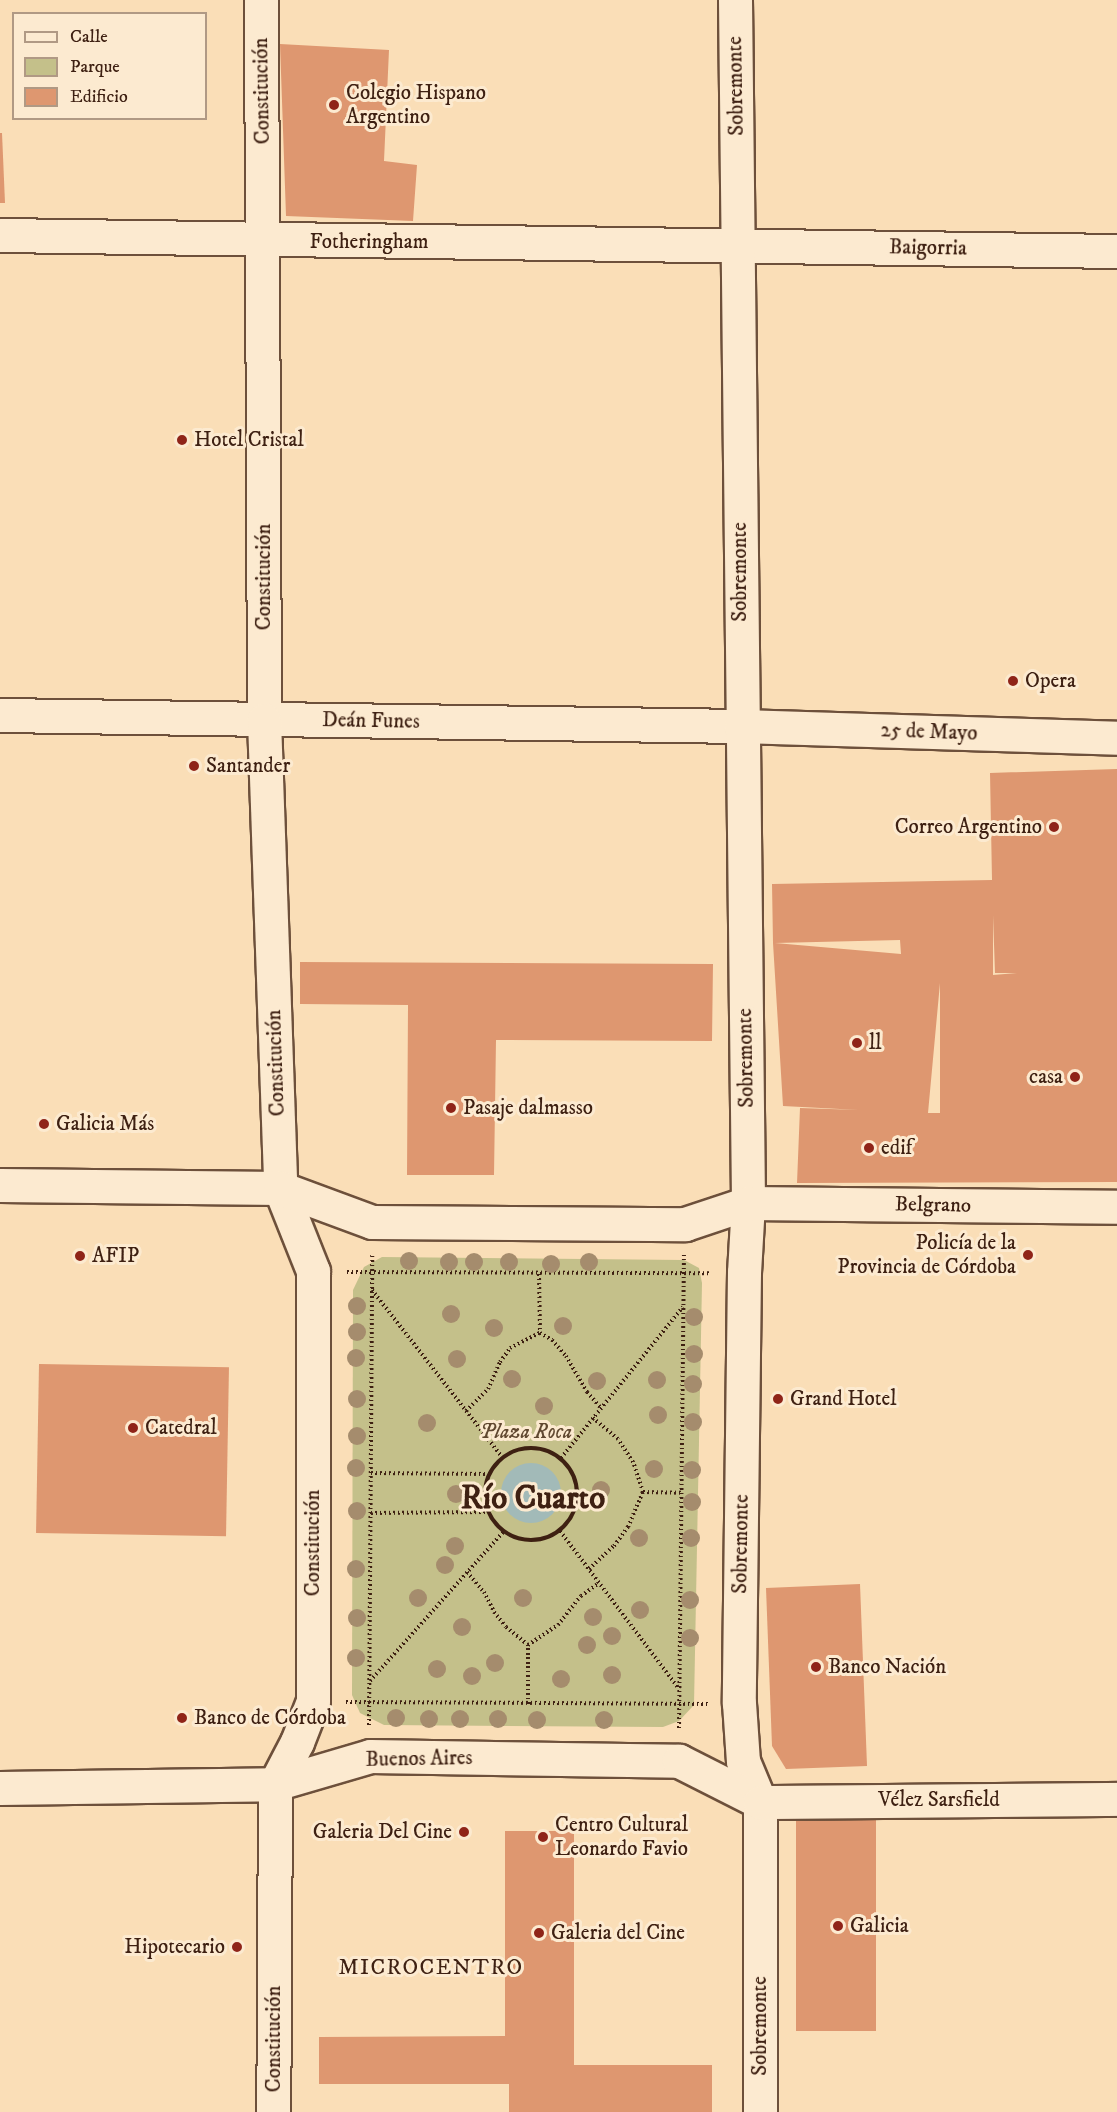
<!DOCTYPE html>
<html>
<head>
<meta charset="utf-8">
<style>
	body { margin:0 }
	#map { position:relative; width:1117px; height:2112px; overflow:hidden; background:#fadeb7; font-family:"IM FELL DW Pica",serif }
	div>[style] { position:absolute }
	.green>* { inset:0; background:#c4c08a }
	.water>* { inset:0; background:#a2bab8 }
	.round { border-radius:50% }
	.building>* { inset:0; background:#de9770; transform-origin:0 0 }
	.path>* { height:4px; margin-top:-2px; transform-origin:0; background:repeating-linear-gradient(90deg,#3e2012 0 1.5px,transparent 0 4.5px) }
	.path>.ring { margin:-2px; padding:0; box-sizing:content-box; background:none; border:4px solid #3e2012; border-radius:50% }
	.roads { filter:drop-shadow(2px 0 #6d503b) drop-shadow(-2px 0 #6d503b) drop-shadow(0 2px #6d503b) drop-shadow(0 -2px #6d503b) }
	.street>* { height:33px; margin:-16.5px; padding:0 16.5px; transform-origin:16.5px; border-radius:16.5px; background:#fcead0 }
	.secondary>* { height:33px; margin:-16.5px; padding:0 16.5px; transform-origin:16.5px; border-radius:16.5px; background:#fcead0 }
	.trees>* { width:18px; height:18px; margin:-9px; border-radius:50%; background:#a58c6d }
	.dots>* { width:16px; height:16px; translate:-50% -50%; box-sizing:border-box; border:3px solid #fcead0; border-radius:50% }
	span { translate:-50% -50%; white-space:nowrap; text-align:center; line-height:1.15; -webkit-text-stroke:6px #fcead0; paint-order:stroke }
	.street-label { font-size:21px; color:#3e2012 }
	.poi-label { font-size:21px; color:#3e2012 }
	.left { translate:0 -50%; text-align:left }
	.right { translate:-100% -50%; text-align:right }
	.park-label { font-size:21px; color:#604830; font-style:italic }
	.neighbourhood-label { font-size:22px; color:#3e2012; letter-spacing:1.5px }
	.town-label { font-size:33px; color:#3e2012; font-weight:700 }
	.legend { position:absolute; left:12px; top:12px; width:195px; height:108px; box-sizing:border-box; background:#fcead0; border:2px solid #b09984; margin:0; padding:8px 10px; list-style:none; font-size:18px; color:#3e2012 }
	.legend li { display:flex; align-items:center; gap:12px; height:30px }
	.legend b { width:30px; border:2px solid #b09984 }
</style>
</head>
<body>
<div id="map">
	<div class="green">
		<div style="clip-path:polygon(382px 1257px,684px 1260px,699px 1268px,702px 1283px,694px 1705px,679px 1721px,663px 1727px,384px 1725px,360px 1713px,352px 1695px,353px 1290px,364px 1267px)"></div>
	</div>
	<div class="water">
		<div class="round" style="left:501px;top:1463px;width:60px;height:60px"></div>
	</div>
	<div class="building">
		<div style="clip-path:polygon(280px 44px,389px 50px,384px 161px,417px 165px,413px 221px,286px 216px)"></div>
		<div style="clip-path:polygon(0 133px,2px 133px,5px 203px,0 203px)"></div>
		<div style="clip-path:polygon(evenodd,1117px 769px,1117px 1182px,797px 1183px,800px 1108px,859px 1110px,783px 1106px,773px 943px,772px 884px,992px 880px,990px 773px,1117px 769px,993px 915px,995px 973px,1017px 973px,993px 975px,993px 915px,1117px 769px,900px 940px,901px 954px,775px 943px,900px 940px,1117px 769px,940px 983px,940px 1113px,928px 1113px,940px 983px)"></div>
		<div style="clip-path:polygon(300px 962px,713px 964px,712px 1041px,496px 1040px,494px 1175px,407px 1175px,408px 1005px,300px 1004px)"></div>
		<div style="left:39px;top:1364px;width:190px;height:169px;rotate:1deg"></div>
		<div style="clip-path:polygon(860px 1584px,867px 1766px,786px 1769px,772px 1746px,766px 1588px)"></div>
		<div style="left:796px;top:1820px;width:80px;height:211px"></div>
		<div style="clip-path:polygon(505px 1831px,574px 1831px,574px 2065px,712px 2065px,712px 2112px,509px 2112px,509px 2084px,319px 2084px,319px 2037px,505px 2036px)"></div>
	</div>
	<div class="path">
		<div style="left:347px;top:1272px;width:364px;rotate:0.2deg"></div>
		<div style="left:539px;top:1274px;width:59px;rotate:89deg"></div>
		<div style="left:372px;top:1290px;width:212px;rotate:52.1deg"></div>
		<div style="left:466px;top:1411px;width:31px;rotate:-45deg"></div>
		<div style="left:488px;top:1389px;width:30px;rotate:-66deg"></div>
		<div style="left:500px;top:1362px;width:17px;rotate:-54deg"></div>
		<div style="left:510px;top:1348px;width:34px;rotate:-27deg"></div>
		<div style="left:540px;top:1333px;width:14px;rotate:30deg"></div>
		<div style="left:552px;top:1340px;width:21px;rotate:49deg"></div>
		<div style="left:566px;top:1356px;width:42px;rotate:59.7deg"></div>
		<div style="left:587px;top:1392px;width:21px;rotate:49deg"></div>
		<div class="ring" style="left:485px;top:1448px;width:88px;height:88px"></div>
		<div style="left:561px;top:1458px;width:194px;rotate:-51.1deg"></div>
		<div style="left:371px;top:1473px;width:118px;rotate:0.5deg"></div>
		<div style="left:643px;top:1492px;width:39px;rotate:1deg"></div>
		<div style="left:371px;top:1513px;width:117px;rotate:-0.5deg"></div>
		<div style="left:560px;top:1531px;width:198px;rotate:53deg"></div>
		<div style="left:589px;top:1569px;width:34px;rotate:-43deg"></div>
		<div style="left:614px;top:1546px;width:24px;rotate:-54deg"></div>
		<div style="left:628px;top:1527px;width:38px;rotate:-67deg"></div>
		<div style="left:643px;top:1492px;width:32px;rotate:-108deg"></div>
		<div style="left:633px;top:1462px;width:27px;rotate:-123deg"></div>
		<div style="left:618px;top:1439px;width:33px;rotate:-140deg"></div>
		<div style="left:467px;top:1572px;width:26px;rotate:50deg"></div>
		<div style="left:484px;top:1592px;width:22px;rotate:63deg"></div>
		<div style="left:494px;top:1612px;width:19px;rotate:51deg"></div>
		<div style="left:506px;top:1627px;width:28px;rotate:39deg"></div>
		<div style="left:528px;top:1645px;width:36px;rotate:-34deg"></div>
		<div style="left:558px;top:1625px;width:37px;rotate:-52deg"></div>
		<div style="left:581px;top:1596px;width:22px;rotate:-36deg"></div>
		<div style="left:370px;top:1681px;width:200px;rotate:-48.2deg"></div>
		<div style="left:346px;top:1702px;width:362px;rotate:0.3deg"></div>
		<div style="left:528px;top:1704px;width:59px;rotate:-90deg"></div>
		<div style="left:369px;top:1725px;width:472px;rotate:-89.6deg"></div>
		<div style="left:679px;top:1728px;width:473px;rotate:-89.4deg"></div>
	</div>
	<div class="roads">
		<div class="street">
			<div style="left:0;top:235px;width:1117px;rotate:0.82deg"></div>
			<div style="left:0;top:715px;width:741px;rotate:0.85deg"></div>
			<div style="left:741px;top:726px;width:376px;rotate:1.8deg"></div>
		</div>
		<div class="secondary">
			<div style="left:261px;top:0;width:720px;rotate:89.76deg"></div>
			<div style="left:264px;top:720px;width:468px;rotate:88deg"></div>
			<div style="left:280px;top:1188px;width:89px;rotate:68.3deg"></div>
			<div style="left:313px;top:1271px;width:430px;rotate:90deg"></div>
			<div style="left:313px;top:1701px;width:44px;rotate:111.3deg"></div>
			<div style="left:297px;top:1742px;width:47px;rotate:117.6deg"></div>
			<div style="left:275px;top:1784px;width:328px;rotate:90.3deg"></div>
			<div style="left:735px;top:0;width:1203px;rotate:89.38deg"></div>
			<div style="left:748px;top:1203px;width:69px;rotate:93.3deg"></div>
			<div style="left:744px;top:1272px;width:431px;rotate:90.7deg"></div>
			<div style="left:739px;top:1703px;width:58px;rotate:86.1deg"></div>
			<div style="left:743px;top:1761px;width:44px;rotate:67.5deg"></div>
			<div style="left:760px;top:1802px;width:310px;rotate:90deg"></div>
			<div style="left:0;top:1185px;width:280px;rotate:0.6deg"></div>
			<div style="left:280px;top:1188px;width:98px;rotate:20.3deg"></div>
			<div style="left:372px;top:1222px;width:313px;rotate:0.4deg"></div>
			<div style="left:685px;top:1224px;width:66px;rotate:-18.4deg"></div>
			<div style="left:748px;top:1203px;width:369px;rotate:0.6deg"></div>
			<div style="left:0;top:1788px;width:275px;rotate:-0.8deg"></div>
			<div style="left:275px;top:1784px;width:99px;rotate:-16.4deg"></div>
			<div style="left:370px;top:1756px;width:309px;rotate:0.9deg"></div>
			<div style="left:679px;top:1761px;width:91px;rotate:26.8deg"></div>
			<div style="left:760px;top:1802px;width:357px;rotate:-0.5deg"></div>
		</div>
	</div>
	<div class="trees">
		<div style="left:409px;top:1261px"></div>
		<div style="left:449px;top:1262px"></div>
		<div style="left:474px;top:1262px"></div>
		<div style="left:509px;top:1262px"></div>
		<div style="left:589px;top:1262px"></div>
		<div style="left:551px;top:1264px"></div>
		<div style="left:357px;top:1306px"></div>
		<div style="left:451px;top:1314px"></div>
		<div style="left:694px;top:1317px"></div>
		<div style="left:563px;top:1326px"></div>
		<div style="left:494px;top:1328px"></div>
		<div style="left:357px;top:1332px"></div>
		<div style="left:694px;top:1354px"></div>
		<div style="left:356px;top:1358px"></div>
		<div style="left:457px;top:1359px"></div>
		<div style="left:512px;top:1379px"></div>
		<div style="left:657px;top:1380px"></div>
		<div style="left:597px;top:1381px"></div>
		<div style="left:693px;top:1384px"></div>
		<div style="left:357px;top:1399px"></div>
		<div style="left:544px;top:1406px"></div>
		<div style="left:658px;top:1415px"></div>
		<div style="left:693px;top:1422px"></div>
		<div style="left:427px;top:1423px"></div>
		<div style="left:357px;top:1436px"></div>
		<div style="left:356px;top:1468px"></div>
		<div style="left:654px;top:1469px"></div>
		<div style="left:692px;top:1470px"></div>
		<div style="left:601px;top:1490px"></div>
		<div style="left:456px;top:1494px"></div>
		<div style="left:692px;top:1502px"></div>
		<div style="left:357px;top:1511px"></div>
		<div style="left:639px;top:1538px"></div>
		<div style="left:691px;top:1538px"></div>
		<div style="left:455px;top:1546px"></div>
		<div style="left:445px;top:1565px"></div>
		<div style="left:356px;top:1569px"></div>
		<div style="left:418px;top:1598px"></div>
		<div style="left:523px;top:1598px"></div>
		<div style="left:690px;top:1600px"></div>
		<div style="left:640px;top:1610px"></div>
		<div style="left:593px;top:1617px"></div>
		<div style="left:357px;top:1618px"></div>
		<div style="left:462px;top:1627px"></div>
		<div style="left:612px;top:1636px"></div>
		<div style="left:690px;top:1638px"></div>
		<div style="left:587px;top:1645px"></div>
		<div style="left:356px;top:1658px"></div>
		<div style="left:495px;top:1663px"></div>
		<div style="left:437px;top:1669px"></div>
		<div style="left:612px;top:1675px"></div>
		<div style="left:472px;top:1676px"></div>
		<div style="left:561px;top:1679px"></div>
		<div style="left:396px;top:1718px"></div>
		<div style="left:429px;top:1719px"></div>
		<div style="left:460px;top:1719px"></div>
		<div style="left:498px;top:1719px"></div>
		<div style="left:537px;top:1720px"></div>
		<div style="left:604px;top:1720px"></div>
	</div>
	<div class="dots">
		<div style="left:334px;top:105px;background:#8f2418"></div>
		<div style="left:182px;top:440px;background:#8f2418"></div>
		<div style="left:1013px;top:681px;background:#8f2418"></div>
		<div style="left:194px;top:766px;background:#8f2418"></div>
		<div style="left:1054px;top:827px;background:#8f2418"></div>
		<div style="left:857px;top:1043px;background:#8f2418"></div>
		<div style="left:1075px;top:1077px;background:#8f2418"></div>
		<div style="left:451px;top:1108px;background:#8f2418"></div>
		<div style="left:44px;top:1124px;background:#8f2418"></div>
		<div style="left:869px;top:1148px;background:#8f2418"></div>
		<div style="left:1028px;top:1255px;background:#8f2418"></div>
		<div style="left:80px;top:1256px;background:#8f2418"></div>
		<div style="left:778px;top:1399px;background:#8f2418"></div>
		<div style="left:133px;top:1428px;background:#8f2418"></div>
		<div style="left:816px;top:1667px;background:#8f2418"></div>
		<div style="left:182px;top:1718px;background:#8f2418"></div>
		<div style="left:464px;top:1832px;background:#8f2418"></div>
		<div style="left:543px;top:1837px;background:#8f2418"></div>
		<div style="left:838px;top:1926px;background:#8f2418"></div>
		<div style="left:539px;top:1933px;background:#8f2418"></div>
		<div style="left:237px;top:1947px;background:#8f2418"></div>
	</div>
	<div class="street-label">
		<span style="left:736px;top:86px;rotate:-91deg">Sobremonte</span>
		<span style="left:262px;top:91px;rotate:-91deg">Constitución</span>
		<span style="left:369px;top:242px">Fotheringham</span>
		<span style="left:928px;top:248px;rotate:1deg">Baigorria</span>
		<span style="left:740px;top:572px;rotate:-90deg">Sobremonte</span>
		<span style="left:264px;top:577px;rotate:-90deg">Constitución</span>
		<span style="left:371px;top:721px;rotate:1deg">Deán Funes</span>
		<span style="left:929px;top:732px;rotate:2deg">25 de Mayo</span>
		<span style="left:746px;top:1058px;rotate:-91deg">Sobremonte</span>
		<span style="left:276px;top:1063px;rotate:-92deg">Constitución</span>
		<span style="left:933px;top:1205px;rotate:1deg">Belgrano</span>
		<span style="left:313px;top:1543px;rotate:-90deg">Constitución</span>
		<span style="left:741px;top:1544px;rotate:-89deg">Sobremonte</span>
		<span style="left:419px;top:1759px;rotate:-1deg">Buenos Aires</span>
		<span style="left:939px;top:1800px">Vélez Sarsfield</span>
		<span style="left:760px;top:2026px;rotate:-90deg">Sobremonte</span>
		<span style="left:274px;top:2039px;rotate:-90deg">Constitución</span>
	</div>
	<div class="poi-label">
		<span class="left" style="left:346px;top:105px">Colegio Hispano<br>Argentino</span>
		<span class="left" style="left:194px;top:440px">Hotel Cristal</span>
		<span class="left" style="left:1025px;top:681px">Opera</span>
		<span class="left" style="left:206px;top:766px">Santander</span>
		<span class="right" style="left:1042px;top:827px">Correo Argentino</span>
		<span class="left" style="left:869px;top:1043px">ll</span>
		<span class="right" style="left:1063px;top:1077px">casa</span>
		<span class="left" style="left:463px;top:1108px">Pasaje dalmasso</span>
		<span class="left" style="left:56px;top:1124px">Galicia Más</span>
		<span class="left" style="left:881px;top:1148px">edif</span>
		<span class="right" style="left:1016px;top:1255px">Policía de la<br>Provincia de Córdoba</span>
		<span class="left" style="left:92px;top:1256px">AFIP</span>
		<span class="left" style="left:790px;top:1399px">Grand Hotel</span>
		<span class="left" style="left:145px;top:1428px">Catedral</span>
		<span class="left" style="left:828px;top:1667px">Banco Nación</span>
		<span class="left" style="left:194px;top:1718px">Banco de Córdoba</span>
		<span class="left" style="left:555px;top:1837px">Centro Cultural<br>Leonardo Favio</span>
		<span class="right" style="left:452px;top:1832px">Galeria Del Cine</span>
		<span class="left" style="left:850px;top:1926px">Galicia</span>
		<span class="left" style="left:551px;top:1933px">Galeria del Cine</span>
		<span class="right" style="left:225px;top:1947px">Hipotecario</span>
	</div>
	<div class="park-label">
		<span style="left:526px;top:1432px">Plaza Roca</span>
	</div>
	<div class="neighbourhood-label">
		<span style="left:431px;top:1968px">MICROCENTRO</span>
	</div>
	<div class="town-label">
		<span style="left:533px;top:1499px">Río Cuarto</span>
	</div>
	<ul class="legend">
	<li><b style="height:8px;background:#fcead0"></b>Calle</li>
	<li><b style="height:16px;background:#c4c08a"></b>Parque</li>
	<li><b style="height:16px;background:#de9770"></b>Edificio</li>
	</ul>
</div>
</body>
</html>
